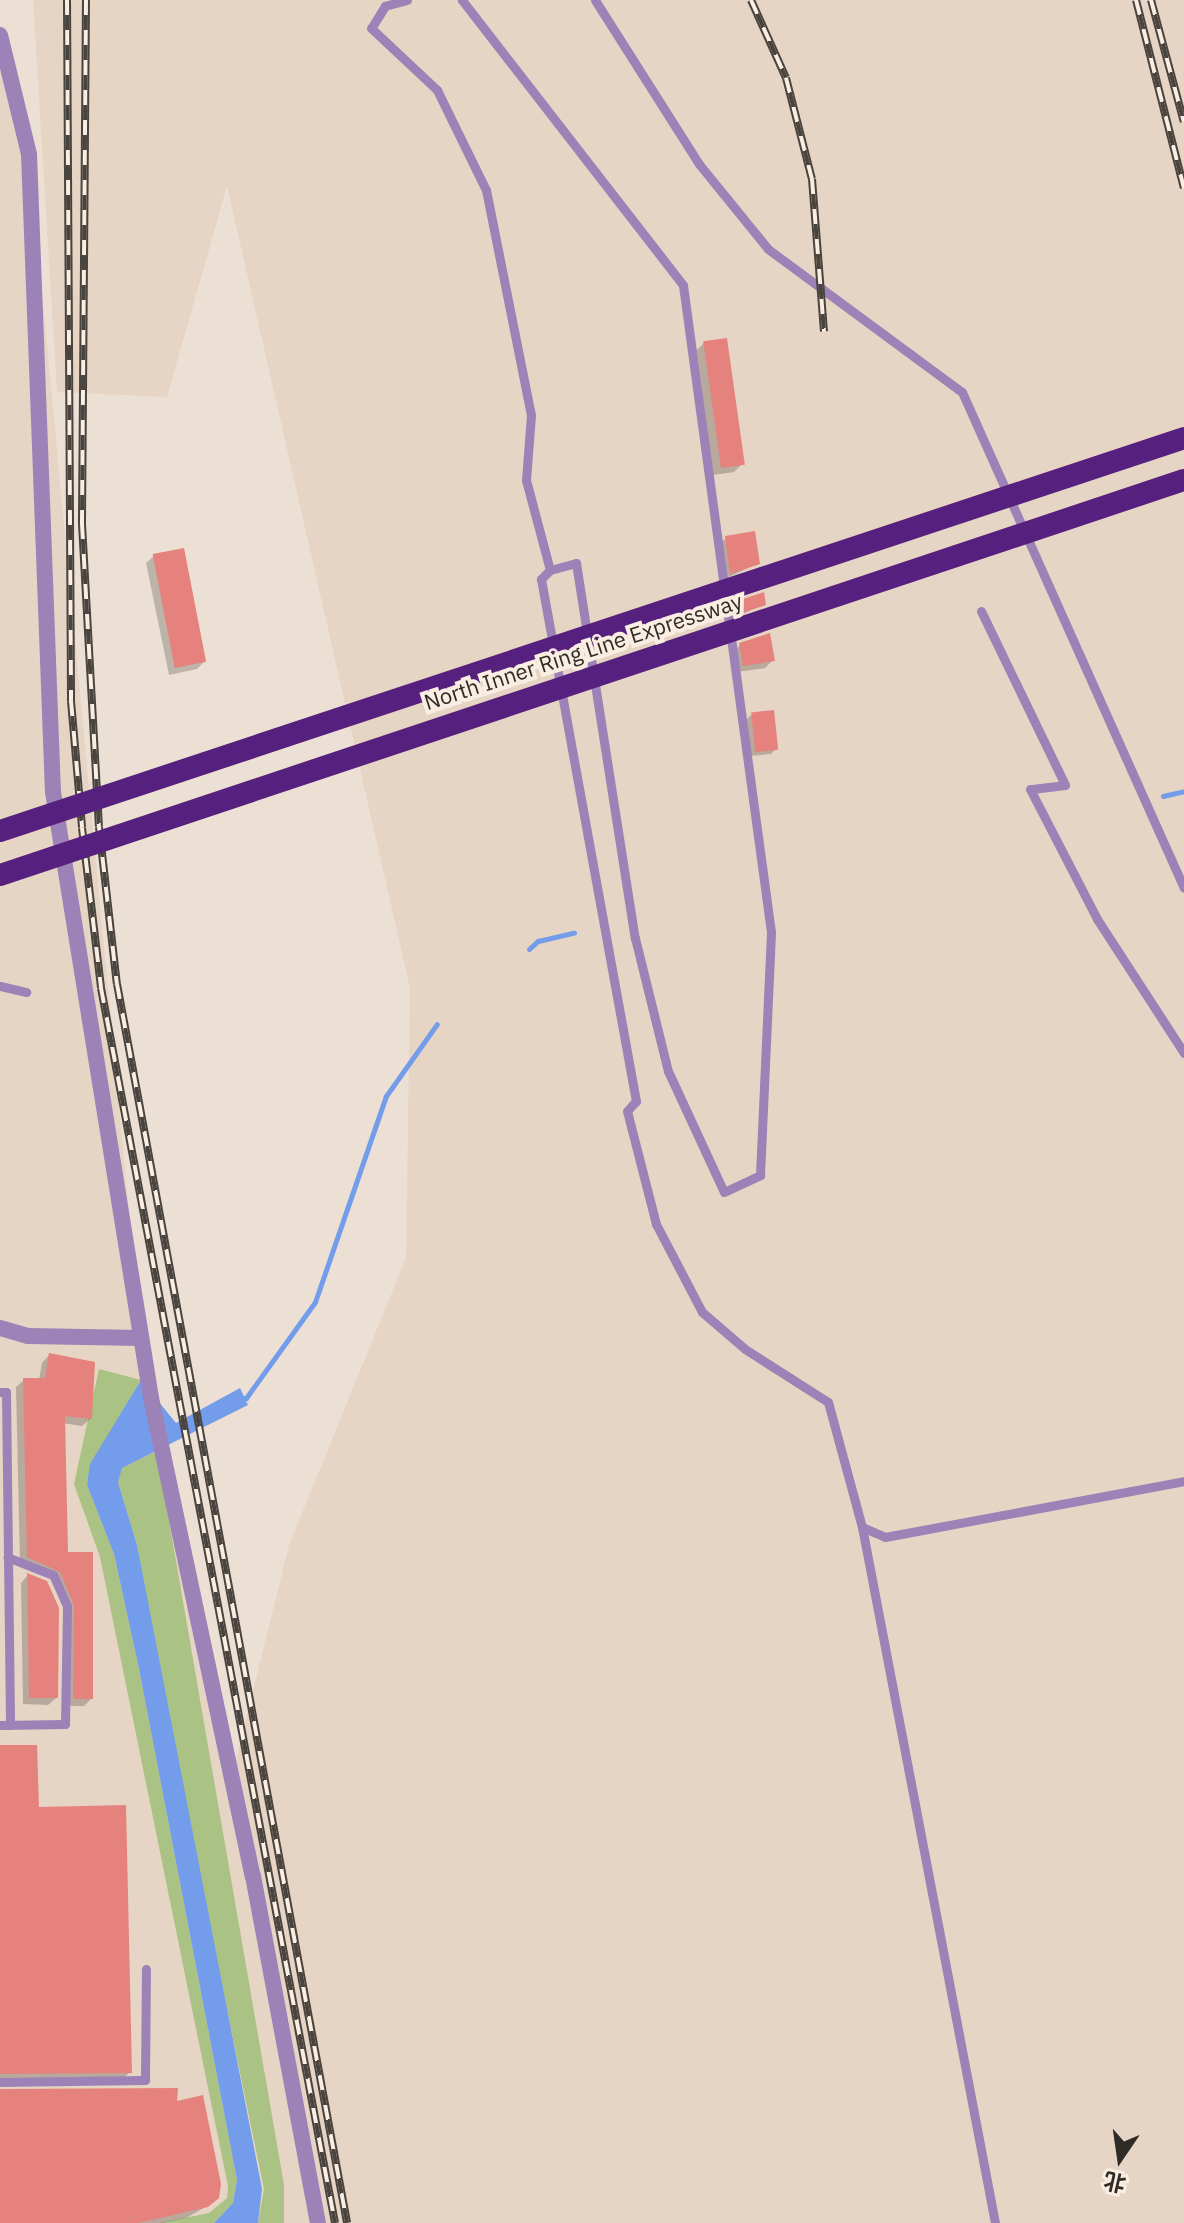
<!DOCTYPE html>
<html>
<head>
<meta charset="utf-8">
<style>
	body { margin:0 }
	#map { position:relative; width:1184px; height:2223px; overflow:hidden; background:#ece0d4; font-family:"IBM Plex Sans","Noto Sans SC",sans-serif }
	div>[style] { position:absolute }
	.built>* { inset:0; background:#e6d4c4 }
	.green>* { inset:0; background:#aac284 }
	.water>* { inset:0; background:#739deb }
	.shadow>* { inset:0; background:#0003 }
	.stream>* { height:5px; margin:-2.5px; padding:0 2.5px; transform-origin:2.5px; border-radius:2.5px; background:#739deb }
	.building>* { inset:0; background:#e6827e; transform-origin:0 0 }
	.service>* { height:9px; margin:-4.5px; padding:0 4.5px; transform-origin:4.5px; border-radius:4.5px; background:#9d82b7 }
	.minor>* { height:16px; margin:-8px; padding:0 8px; transform-origin:8px; border-radius:8px; background:#9d82b7 }
	.rail>* { height:8px; margin-top:-4px; transform-origin:0; background:repeating-linear-gradient(90deg,#faede1 0 15px,#4a443e 0 30px); box-sizing:border-box; border-block:2px solid #4a443e }
	.trunk-bridge>* { height:22px; margin:-11px; padding:0 11px; transform-origin:11px; border-radius:11px; background:#56207e }
	span { translate:-50% -50%; white-space:nowrap; text-align:center; line-height:1.15; -webkit-text-stroke:8px #faede1; paint-order:stroke }
	.street-label { font-size:22px; color:#2f2b26 }
	.north { position:absolute; left:1080px; top:2119px; width:80px; height:80px; -webkit-text-stroke:6px #faede1; paint-order:stroke; rotate:193deg; font-size:22px; font-weight:700; line-height:32px; text-align:center; color:#2f2b26 }
	.north::after { content:''; display:block; margin:auto; width:28px; height:36px; background:#2f2b26; clip-path:polygon(50% 0,100% 100%,50% 72%,0 100%) }
</style>
</head>
<body>
<div id="map">
	<div class="built">
		<div style="clip-path:polygon(33px 0,1184px 0,1184px 2223px,0 2223px,0 35px,29px 154px,141px 1338px,230px 1785px,289px 1545px,406px 1258px,410px 988px,227px 186px,167px 397px,57px 392px)"></div>
	</div>
	<div class="green">
		<div style="clip-path:polygon(99px 1369px,141px 1380px,91px 1464px,87px 1485px,114px 1554px,139px 1669px,237px 2180px,233px 2203px,214px 2223px,159px 2223px,209px 2213px,227px 2198px,228px 2186px,100px 1557px,74px 1484px)"></div>
		<div style="clip-path:polygon(157px 1451px,284px 2185px,284px 2223px,258px 2223px,264px 2189px,169px 1728px,137px 1545px,118px 1482px,121px 1468px)"></div>
	</div>
	<div class="water">
		<div style="clip-path:polygon(141px 1380px,176px 1423px,240px 1388px,248px 1405px,122px 1468px,118px 1482px,137px 1545px,262px 2189px,258px 2223px,214px 2223px,233px 2203px,237px 2180px,139px 1669px,114px 1554px,87px 1485px,90px 1464px)"></div>
	</div>
	<div class="shadow">
		<div style="clip-path:polygon(704px 343px,742px 464px,734px 472px,713px 475px,697px 350px)"></div>
		<div style="clip-path:polygon(726px 538px,758px 563px,723px 580px,718px 545px)"></div>
		<div style="clip-path:polygon(154px 556px,204px 662px,197px 669px,169px 675px,146px 563px)"></div>
		<div style="clip-path:polygon(735px 604px,764px 604px,728px 621px,727px 612px)"></div>
		<div style="clip-path:polygon(740px 645px,773px 660px,765px 668px,736px 672px,733px 653px)"></div>
		<div style="clip-path:polygon(751px 715px,776px 749px,771px 754px,750px 756px,747px 719px)"></div>
		<div style="clip-path:polygon(49px 1355px,90px 1419px,82px 1426px,63px 1423px,66px 1555px,91px 1699px,84px 1706px,66px 1706px,68px 1614px,53px 1579px,20px 1564px,16px 1387px,24px 1380px,39px 1380px,42px 1363px)"></div>
		<div style="clip-path:polygon(28px 1575px,56px 1698px,48px 1705px,23px 1704px,21px 1583px)"></div>
		<div style="clip-path:polygon(0 1747px,37px 1809px,130px 2072px,123px 2079px,0 2081px)"></div>
		<div style="clip-path:polygon(0 2091px,174px 2103px,209px 2205px,186px 2218px,162px 2223px,0 2223px)"></div>
	</div>
	<div class="stream">
		<div style="left:1163px;top:796px;width:22px;rotate:-13deg"></div>
		<div style="left:529px;top:949px;width:12px;rotate:-42deg"></div>
		<div style="left:538px;top:941px;width:37px;rotate:-13deg"></div>
		<div style="left:239px;top:1398px;width:7px"></div>
		<div style="left:246px;top:1398px;width:118px;rotate:-54.3deg"></div>
		<div style="left:315px;top:1302px;width:218px;rotate:-71deg"></div>
		<div style="left:386px;top:1096px;width:88px;rotate:-54.7deg"></div>
	</div>
	<div class="building">
		<div style="left:727px;top:338px;width:128px;height:24px;rotate:82deg"></div>
		<div style="clip-path:polygon(755px 531px,760px 564px,730px 574px,725px 536px)"></div>
		<div style="left:184px;top:548px;width:116px;height:32px;rotate:79deg"></div>
		<div style="clip-path:polygon(764px 592px,766px 605px,735px 615px,734px 602px)"></div>
		<div style="clip-path:polygon(770px 633px,775px 661px,743px 666px,739px 643px)"></div>
		<div style="left:774px;top:710px;width:40px;height:23px;rotate:84deg"></div>
		<div style="clip-path:polygon(49px 1353px,95px 1362px,92px 1419px,65px 1416px,68px 1552px,93px 1552px,93px 1699px,73px 1699px,74px 1605px,60px 1572px,27px 1557px,23px 1378px,45px 1378px)"></div>
		<div style="clip-path:polygon(27px 1573px,47px 1581px,59px 1608px,58px 1698px,29px 1698px)"></div>
		<div style="clip-path:polygon(0 1745px,37px 1745px,39px 1807px,126px 1805px,132px 2073px,0 2074px)"></div>
		<div style="clip-path:polygon(178px 2088px,177px 2101px,203px 2095px,221px 2184px,219px 2198px,208px 2207px,138px 2223px,0 2223px,0 2089px)"></div>
	</div>
	<div class="service">
		<div style="left:407px;top:0;width:23px;rotate:165deg"></div>
		<div style="left:385px;top:6px;width:26px;rotate:122deg"></div>
		<div style="left:371px;top:28px;width:91px;rotate:43.2deg"></div>
		<div style="left:437px;top:90px;width:111px;rotate:63.9deg"></div>
		<div style="left:486px;top:190px;width:229px;rotate:78.7deg"></div>
		<div style="left:531px;top:415px;width:65px;rotate:94.4deg"></div>
		<div style="left:526px;top:480px;width:93px;rotate:75.1deg"></div>
		<div style="left:550px;top:570px;width:27px;rotate:-15deg"></div>
		<div style="left:576px;top:563px;width:380px;rotate:81.1deg"></div>
		<div style="left:635px;top:938px;width:137px;rotate:76.1deg"></div>
		<div style="left:668px;top:1071px;width:133px;rotate:65.2deg"></div>
		<div style="left:724px;top:1192px;width:40px;rotate:-25deg"></div>
		<div style="left:760px;top:1175px;width:243px;rotate:-87.4deg"></div>
		<div style="left:771px;top:932px;width:653px;rotate:-97.75deg"></div>
		<div style="left:683px;top:285px;width:361px;rotate:-127.8deg"></div>
		<div style="left:595px;top:0;width:194px;rotate:57.6deg"></div>
		<div style="left:699px;top:164px;width:109px;rotate:50.9deg"></div>
		<div style="left:768px;top:249px;width:241px;rotate:36.4deg"></div>
		<div style="left:962px;top:392px;width:543px;rotate:65.89deg"></div>
		<div style="left:550px;top:570px;width:13px;rotate:135deg"></div>
		<div style="left:541px;top:579px;width:531px;rotate:79.69deg"></div>
		<div style="left:636px;top:1101px;width:13px;rotate:132deg"></div>
		<div style="left:627px;top:1111px;width:117px;rotate:75.6deg"></div>
		<div style="left:656px;top:1224px;width:99px;rotate:62.4deg"></div>
		<div style="left:702px;top:1312px;width:57px;rotate:40.7deg"></div>
		<div style="left:745px;top:1349px;width:98px;rotate:32.6deg"></div>
		<div style="left:828px;top:1402px;width:130px;rotate:74.8deg"></div>
		<div style="left:862px;top:1527px;width:25px;rotate:23deg"></div>
		<div style="left:885px;top:1537px;width:304px;rotate:-10.6deg"></div>
		<div style="left:981px;top:611px;width:193px;rotate:64.2deg"></div>
		<div style="left:1065px;top:785px;width:35px;rotate:173deg"></div>
		<div style="left:1030px;top:789px;width:146px;rotate:62.7deg"></div>
		<div style="left:1097px;top:919px;width:160px;rotate:57deg"></div>
		<div style="left:0;top:986px;width:27px;rotate:13deg"></div>
		<div style="left:0;top:1392px;width:6px"></div>
		<div style="left:6px;top:1392px;width:333px;rotate:89.3deg"></div>
		<div style="left:862px;top:1527px;width:709px;rotate:79.18deg"></div>
		<div style="left:0;top:1725px;width:65px;rotate:-0.9deg"></div>
		<div style="left:65px;top:1724px;width:118px;rotate:-89deg"></div>
		<div style="left:67px;top:1606px;width:34px;rotate:-114deg"></div>
		<div style="left:53px;top:1575px;width:49px;rotate:-158.6deg"></div>
		<div style="left:0;top:2082px;width:145px;rotate:-0.8deg"></div>
		<div style="left:145px;top:2080px;width:111px;rotate:-89.5deg"></div>
	</div>
	<div class="minor">
		<div style="left:0;top:35px;width:122px;rotate:76.3deg"></div>
		<div style="left:29px;top:154px;width:638px;rotate:87.85deg"></div>
		<div style="left:53px;top:792px;width:614px;rotate:80.81deg"></div>
		<div style="left:151px;top:1398px;width:489px;rotate:78deg"></div>
		<div style="left:253px;top:1876px;width:353px;rotate:79.4deg"></div>
		<div style="left:0;top:1328px;width:29px;rotate:16deg"></div>
		<div style="left:28px;top:1336px;width:113px;rotate:1deg"></div>
	</div>
	<div class="rail">
		<div style="left:67px;top:0;width:701px;rotate:89.67deg"></div>
		<div style="left:71px;top:701px;width:127px;rotate:85deg"></div>
		<div style="left:82px;top:828px;width:161px;rotate:83.2deg"></div>
		<div style="left:101px;top:988px;width:1257px;rotate:79.27deg"></div>
		<div style="left:86px;top:0;width:524px;rotate:90.44deg"></div>
		<div style="left:82px;top:524px;width:303px;rotate:86.8deg"></div>
		<div style="left:99px;top:827px;width:158px;rotate:83.5deg"></div>
		<div style="left:117px;top:984px;width:1260px;rotate:79.48deg"></div>
		<div style="left:751px;top:0;width:85px;rotate:65.8deg"></div>
		<div style="left:786px;top:78px;width:104px;rotate:75.6deg"></div>
		<div style="left:812px;top:179px;width:153px;rotate:85.5deg"></div>
		<div style="left:1136px;top:0;width:194px;rotate:75.7deg"></div>
		<div style="left:1151px;top:0;width:126px;rotate:74.9deg"></div>
	</div>
	<div class="trunk-bridge">
		<div style="left:0;top:831px;width:1248px;rotate:-18.36deg"></div>
		<div style="left:0;top:875px;width:1248px;rotate:-18.45deg"></div>
	</div>
	<div class="street-label">
		<span style="left:583px;top:651px;rotate:-18deg">North Inner Ring Line Expressway</span>
	</div>
	<div class="north">北</div>
</div>
</body>
</html>
